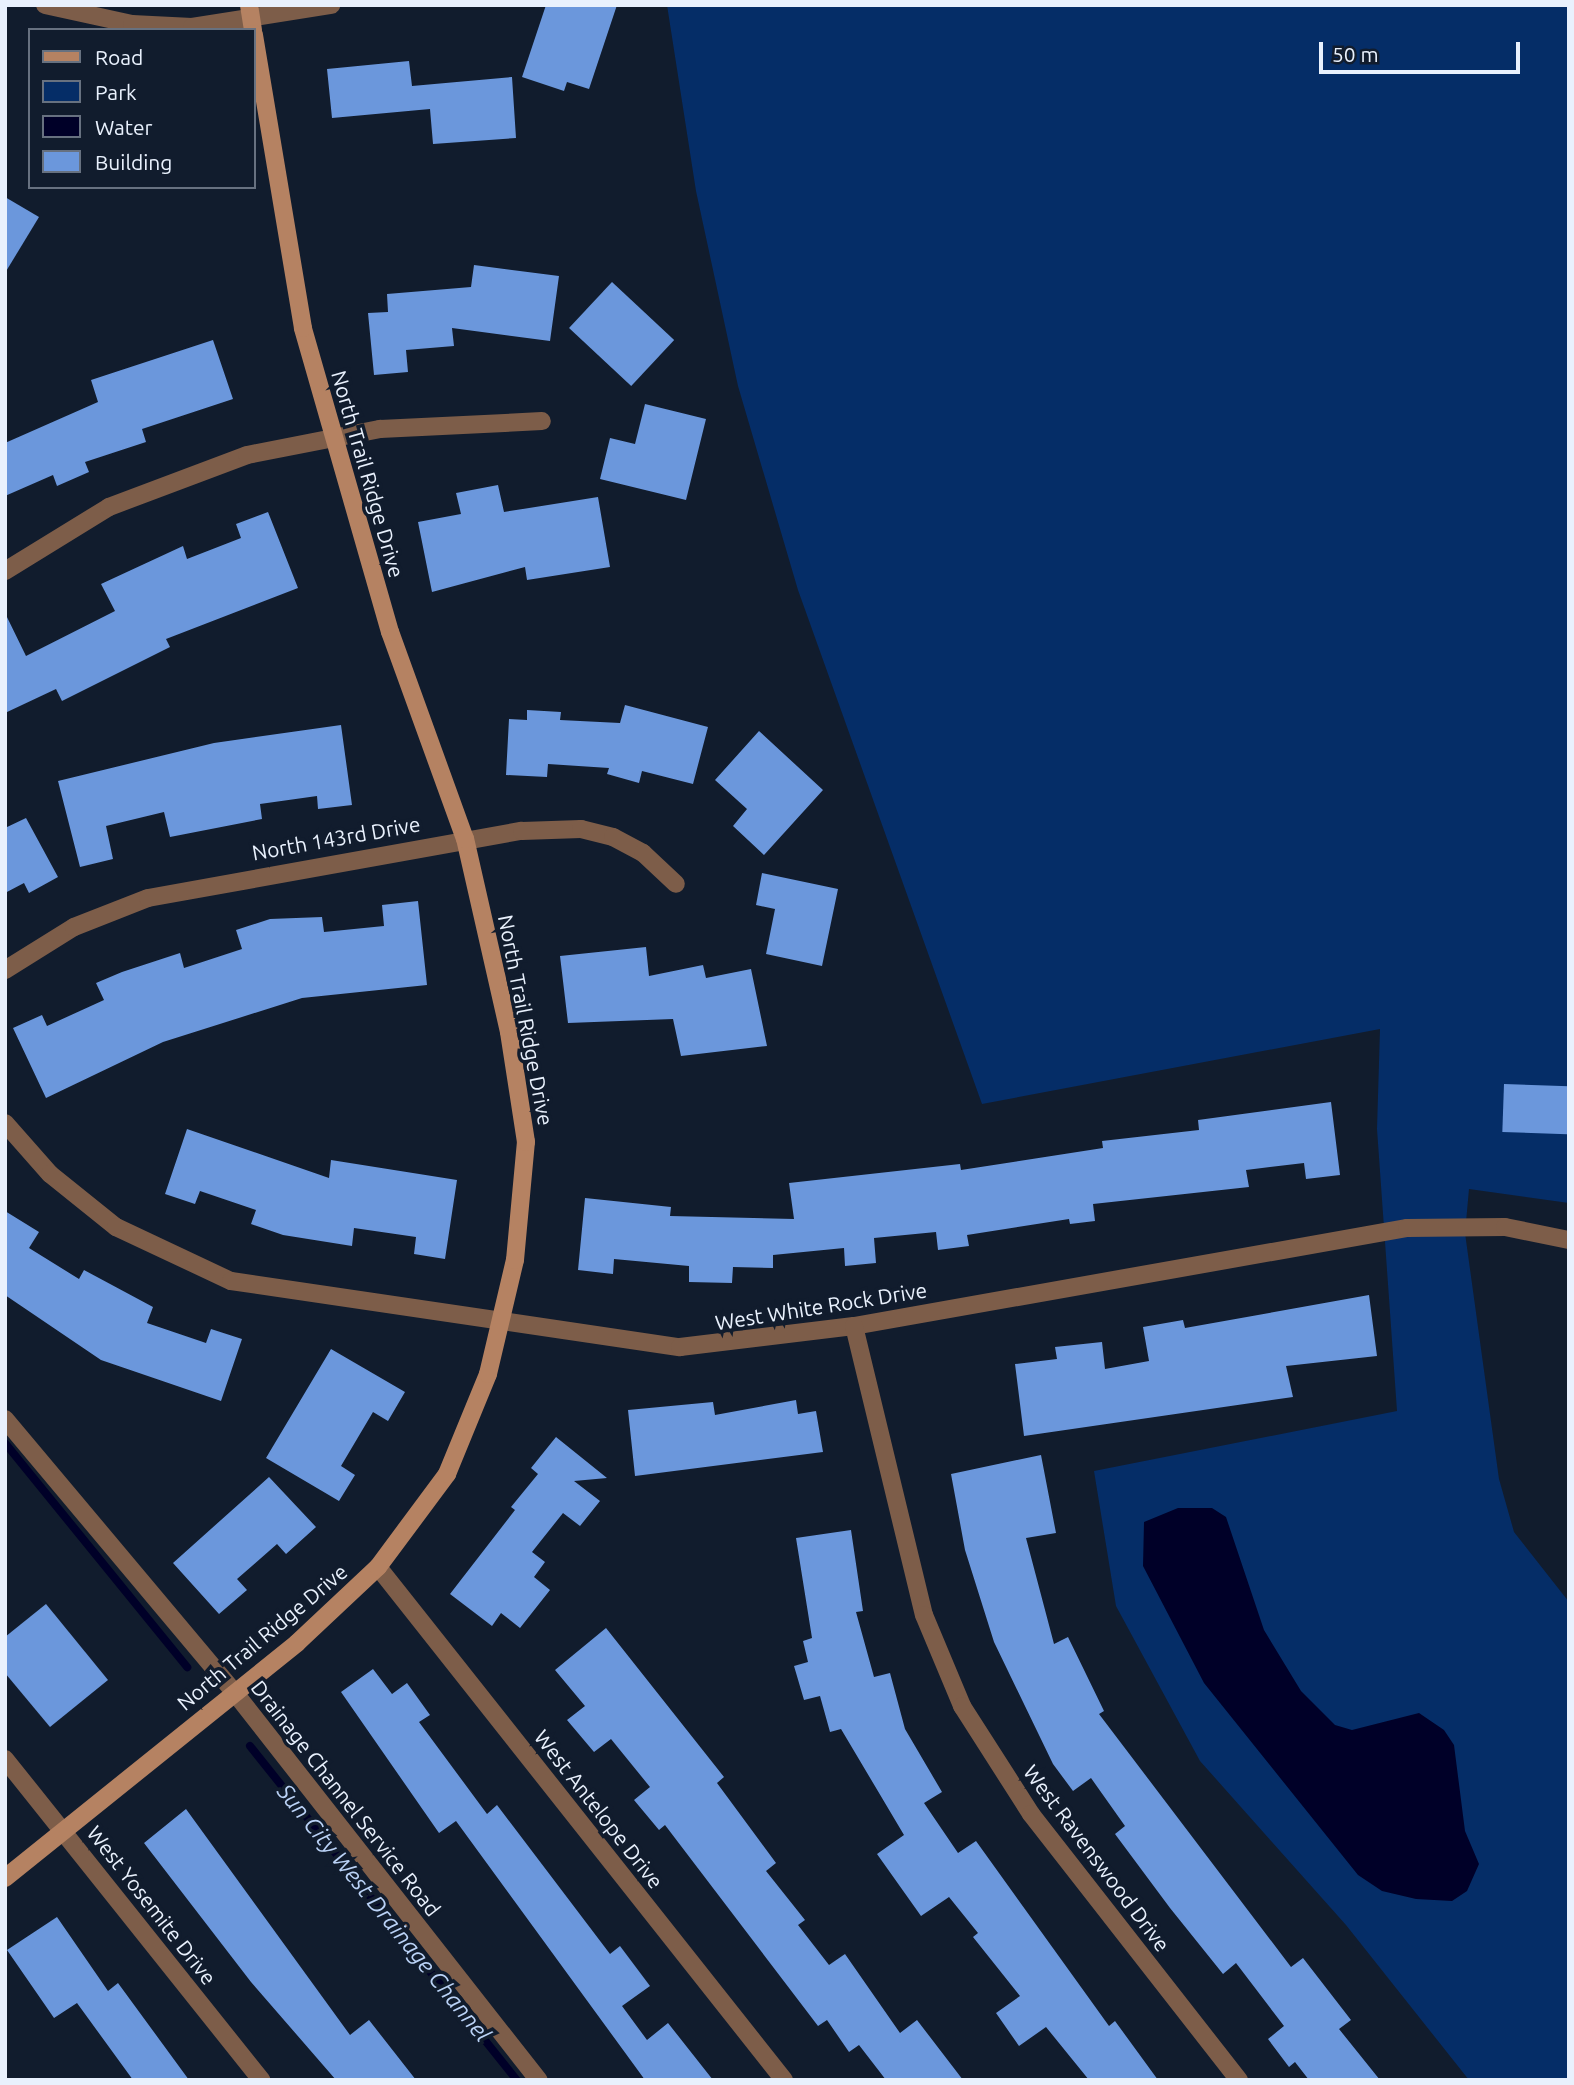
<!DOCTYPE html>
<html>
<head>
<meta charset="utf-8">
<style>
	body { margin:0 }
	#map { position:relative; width:1574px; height:2085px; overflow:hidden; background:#111c2d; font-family:Ubuntu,sans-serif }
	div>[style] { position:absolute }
	.green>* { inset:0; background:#052d67 }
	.water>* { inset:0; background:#000028 }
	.stream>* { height:8px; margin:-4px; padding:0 4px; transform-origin:4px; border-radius:4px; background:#000028 }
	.building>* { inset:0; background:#6b97dc; transform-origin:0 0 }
	.street>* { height:18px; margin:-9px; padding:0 9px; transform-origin:9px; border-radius:9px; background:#7d5d49 }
	.secondary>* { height:18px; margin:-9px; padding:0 9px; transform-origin:9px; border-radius:9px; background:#b58262 }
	span { translate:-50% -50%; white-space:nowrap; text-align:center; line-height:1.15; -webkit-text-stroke:7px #111c2d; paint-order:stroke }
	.street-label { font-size:21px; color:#e9f1fd }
	.water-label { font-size:23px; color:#bad2f6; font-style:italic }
	.frame { position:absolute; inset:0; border:7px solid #e9f1fd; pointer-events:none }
	.legend { position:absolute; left:28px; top:28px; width:228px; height:161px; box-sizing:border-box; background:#111c2d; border:2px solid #677180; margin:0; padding:9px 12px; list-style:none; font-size:21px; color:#e9f1fd }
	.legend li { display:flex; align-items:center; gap:14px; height:35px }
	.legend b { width:35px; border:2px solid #677180 }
	.scale { position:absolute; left:1319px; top:42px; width:201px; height:32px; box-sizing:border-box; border:4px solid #e9f1fd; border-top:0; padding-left:9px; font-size:21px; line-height:24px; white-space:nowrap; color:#e9f1fd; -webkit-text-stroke:5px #111c2d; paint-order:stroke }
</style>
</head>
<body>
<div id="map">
	<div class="green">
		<div style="clip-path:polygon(667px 5px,1569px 5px,1569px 1203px,1469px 1189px,1465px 1233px,1499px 1479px,1514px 1532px,1569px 1602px,1569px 2080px,1469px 2080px,1346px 1925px,1200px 1761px,1116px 1606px,1094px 1471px,1397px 1411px,1377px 1129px,1380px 1029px,982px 1104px,798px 590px,738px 386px,696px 191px)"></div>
	</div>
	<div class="water">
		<div style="clip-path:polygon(1178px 1508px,1212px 1508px,1226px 1517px,1264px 1630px,1301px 1691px,1335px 1725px,1352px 1730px,1419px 1713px,1444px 1730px,1454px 1745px,1465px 1831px,1479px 1864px,1467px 1891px,1452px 1901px,1416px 1899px,1382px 1891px,1358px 1875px,1204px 1683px,1143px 1566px,1144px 1522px)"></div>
	</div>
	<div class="stream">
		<div style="left:5px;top:1443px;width:289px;rotate:50.9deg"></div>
		<div style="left:250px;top:1746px;width:428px;rotate:51.4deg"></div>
	</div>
	<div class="building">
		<div style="clip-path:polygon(546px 5px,617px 5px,589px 89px,567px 82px,564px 91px,522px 77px)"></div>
		<div style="clip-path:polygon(409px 61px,412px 86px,512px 77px,516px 138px,433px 144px,430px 109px,332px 118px,327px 69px)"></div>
		<div style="clip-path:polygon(5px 197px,39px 217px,5px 273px)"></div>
		<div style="clip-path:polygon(474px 265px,559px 276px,550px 341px,452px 328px,454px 346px,406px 350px,408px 372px,374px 375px,368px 313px,388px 312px,387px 294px,471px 287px)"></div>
		<div style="left:612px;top:282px;width:85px;height:63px;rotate:43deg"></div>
		<div style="clip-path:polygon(213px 340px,233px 399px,142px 429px,146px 442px,85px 462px,89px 472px,57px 486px,53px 475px,5px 496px,5px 443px,98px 402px,91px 380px)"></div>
		<div style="clip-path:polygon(645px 404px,706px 419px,686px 500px,600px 479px,610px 438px,635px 444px)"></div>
		<div style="clip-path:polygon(498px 485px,504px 512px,598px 497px,610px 567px,527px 580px,525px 567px,432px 592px,418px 522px,461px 514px,456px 493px)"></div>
		<div style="clip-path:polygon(268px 512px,298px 588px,166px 639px,170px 647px,62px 701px,56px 689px,5px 713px,5px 613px,26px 656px,115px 611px,101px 584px,183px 546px,187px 559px,241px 538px,236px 524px)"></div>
		<div style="clip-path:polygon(625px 705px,708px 727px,693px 784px,642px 771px,639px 783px,607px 774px,609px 768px,548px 764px,547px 777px,506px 775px,509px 719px,527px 720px,527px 710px,561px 712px,560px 720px,620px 723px)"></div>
		<div style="clip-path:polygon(341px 725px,352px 805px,318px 809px,317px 796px,260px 804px,262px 819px,170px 837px,164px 812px,106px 826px,113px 859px,80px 867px,58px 781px,214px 743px)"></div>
		<div style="clip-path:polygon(759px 731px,823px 790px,764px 855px,733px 826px,747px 809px,715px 780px)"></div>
		<div style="clip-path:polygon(26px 818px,58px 877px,29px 893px,24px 883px,5px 893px,5px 828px)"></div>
		<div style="clip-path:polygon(762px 873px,838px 889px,822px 966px,766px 954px,775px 909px,756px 905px)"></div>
		<div style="clip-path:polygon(418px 901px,427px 985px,302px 998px,163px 1042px,46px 1098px,13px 1028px,42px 1015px,47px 1026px,104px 1000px,96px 983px,122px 972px,180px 953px,184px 968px,242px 949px,236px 930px,270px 919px,322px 917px,324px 932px,384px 926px,382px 905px)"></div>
		<div style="clip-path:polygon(646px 947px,649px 976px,703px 965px,706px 978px,751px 969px,767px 1046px,681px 1056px,673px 1019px,568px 1023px,560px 956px)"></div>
		<div style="left:1504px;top:1084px;width:65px;height:48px;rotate:2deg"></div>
		<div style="clip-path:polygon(1331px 1102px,1340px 1175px,1306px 1179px,1304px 1163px,1246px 1170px,1249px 1187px,1093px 1204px,1095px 1221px,1070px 1224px,1069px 1219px,967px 1235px,969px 1246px,938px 1250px,936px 1232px,874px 1238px,876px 1263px,845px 1266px,844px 1248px,773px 1255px,773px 1268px,733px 1267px,732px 1283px,689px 1282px,689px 1266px,614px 1259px,613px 1274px,578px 1270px,585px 1198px,671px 1207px,670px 1216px,794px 1219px,789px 1183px,960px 1164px,961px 1170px,1103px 1148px,1102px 1141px,1199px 1130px,1198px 1120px)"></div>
		<div style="clip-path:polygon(187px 1129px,329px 1178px,331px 1160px,457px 1180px,445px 1259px,414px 1254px,416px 1237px,354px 1228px,352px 1246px,283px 1235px,251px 1224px,256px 1210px,200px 1191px,195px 1204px,165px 1194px)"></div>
		<div style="clip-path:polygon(5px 1211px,39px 1232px,29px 1248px,79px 1279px,84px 1270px,153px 1307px,147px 1323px,206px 1343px,211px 1329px,242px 1339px,221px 1401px,101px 1360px,5px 1295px)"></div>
		<div style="clip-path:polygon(1369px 1295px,1377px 1356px,1286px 1366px,1293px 1397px,1024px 1436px,1015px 1364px,1057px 1359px,1055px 1347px,1102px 1342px,1105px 1369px,1149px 1361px,1143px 1327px,1183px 1320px,1185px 1328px)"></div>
		<div style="clip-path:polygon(331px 1349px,405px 1392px,388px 1421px,373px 1412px,341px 1466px,355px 1475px,339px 1501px,266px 1458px)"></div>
		<div style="clip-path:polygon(796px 1400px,798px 1414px,816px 1411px,823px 1452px,635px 1476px,628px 1410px,713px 1402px,715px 1415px)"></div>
		<div style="clip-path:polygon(556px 1437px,607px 1478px,574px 1481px,600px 1501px,580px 1526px,563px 1513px,532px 1552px,545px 1562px,534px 1577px,550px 1590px,520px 1628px,501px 1613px,492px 1626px,450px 1594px,515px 1510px,511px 1507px,538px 1474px,531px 1468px)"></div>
		<div style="clip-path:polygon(1041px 1455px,1056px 1533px,1026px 1538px,1054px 1644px,1068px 1637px,1104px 1711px,1099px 1714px,1291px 1967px,1303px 1958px,1351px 2020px,1339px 2029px,1380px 2080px,1309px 2080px,1295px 2062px,1289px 2067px,1268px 2039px,1284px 2026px,1236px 1963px,1223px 1974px,1170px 1908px,1115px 1834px,1125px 1826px,1091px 1778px,1073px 1791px,1053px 1764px,994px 1642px,965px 1550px,951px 1474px)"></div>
		<div style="clip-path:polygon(269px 1477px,316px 1527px,286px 1554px,277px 1544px,237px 1579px,247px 1590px,219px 1614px,173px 1563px)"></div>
		<div style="clip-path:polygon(851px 1530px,863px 1611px,856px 1612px,874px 1677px,890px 1673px,905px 1729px,942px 1792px,924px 1803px,958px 1853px,976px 1841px,1109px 2026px,1115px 2021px,1158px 2080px,1089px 2080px,1046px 2027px,1019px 2046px,996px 2013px,1020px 1996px,973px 1937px,978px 1933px,949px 1897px,921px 1916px,877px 1854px,904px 1835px,841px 1729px,830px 1732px,820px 1696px,804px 1700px,794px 1666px,808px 1662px,803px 1641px,812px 1638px,796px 1538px)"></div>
		<div style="clip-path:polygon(46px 1604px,108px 1680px,50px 1727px,5px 1673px,5px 1637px)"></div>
		<div style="clip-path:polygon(606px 1628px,724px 1777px,717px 1783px,776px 1863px,766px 1871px,805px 1920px,798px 1925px,829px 1965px,845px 1954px,900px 2033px,917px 2020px,963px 2080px,886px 2080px,859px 2045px,849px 2052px,827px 2020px,818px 2026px,665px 1825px,659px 1830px,634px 1800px,650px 1787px,611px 1739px,594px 1752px,567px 1720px,585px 1706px,555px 1670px)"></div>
		<div style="clip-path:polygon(373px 1669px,392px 1694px,407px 1683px,430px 1715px,419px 1722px,487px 1814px,497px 1805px,610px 1954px,620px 1946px,650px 1986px,622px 2006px,647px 2040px,668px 2023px,713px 2080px,645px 2080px,456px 1821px,439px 1833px,341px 1692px)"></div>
		<div style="clip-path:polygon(186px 1809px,350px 2035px,369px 2020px,416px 2080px,336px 2080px,251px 1982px,144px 1843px)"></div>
		<div style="clip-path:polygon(57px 1917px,108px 1991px,118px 1983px,189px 2080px,133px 2080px,77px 2003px,54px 2018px,7px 1950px)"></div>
	</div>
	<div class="street">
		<div style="left:45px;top:5px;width:89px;rotate:12.3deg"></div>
		<div style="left:132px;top:24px;width:60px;rotate:2.9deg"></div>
		<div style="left:192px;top:27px;width:141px;rotate:-9deg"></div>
		<div style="left:5px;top:571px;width:122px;rotate:-31.6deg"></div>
		<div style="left:109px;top:507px;width:147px;rotate:-20.6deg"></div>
		<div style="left:247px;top:455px;width:136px;rotate:-11.1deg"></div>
		<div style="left:380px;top:429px;width:162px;rotate:-2.8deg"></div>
		<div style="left:5px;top:970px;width:81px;rotate:-31.9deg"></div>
		<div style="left:74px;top:927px;width:79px;rotate:-21.4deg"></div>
		<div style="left:148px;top:898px;width:380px;rotate:-10.2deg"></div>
		<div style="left:522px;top:831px;width:59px;rotate:-1.9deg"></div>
		<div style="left:581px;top:829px;width:33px;rotate:14deg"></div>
		<div style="left:613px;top:837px;width:34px;rotate:28deg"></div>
		<div style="left:643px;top:853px;width:45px;rotate:43.2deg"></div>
		<div style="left:5px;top:1123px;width:68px;rotate:48.6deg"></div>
		<div style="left:50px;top:1174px;width:85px;rotate:38.8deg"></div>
		<div style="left:116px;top:1227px;width:127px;rotate:25.2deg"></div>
		<div style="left:231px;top:1281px;width:454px;rotate:8.4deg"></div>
		<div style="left:680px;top:1347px;width:175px;rotate:-6.9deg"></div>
		<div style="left:854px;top:1326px;width:562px;rotate:-10.05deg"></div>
		<div style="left:1407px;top:1228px;width:98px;rotate:-0.6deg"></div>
		<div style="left:1505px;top:1227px;width:65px;rotate:11.5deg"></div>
		<div style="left:854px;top:1326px;width:297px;rotate:76.4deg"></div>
		<div style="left:924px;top:1615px;width:99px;rotate:67.3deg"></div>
		<div style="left:962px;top:1706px;width:128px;rotate:57.4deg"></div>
		<div style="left:1031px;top:1814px;width:338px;rotate:52deg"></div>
		<div style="left:5px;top:1419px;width:358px;rotate:50deg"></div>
		<div style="left:235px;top:1693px;width:492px;rotate:51.9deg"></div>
		<div style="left:378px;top:1567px;width:654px;rotate:51.64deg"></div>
		<div style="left:5px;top:1759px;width:411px;rotate:51.4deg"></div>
	</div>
	<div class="secondary">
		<div style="left:249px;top:5px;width:25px;rotate:81deg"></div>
		<div style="left:5px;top:1878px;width:375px;rotate:-38.8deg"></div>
		<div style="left:297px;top:1643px;width:111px;rotate:-43.2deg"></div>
		<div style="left:378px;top:1567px;width:116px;rotate:-53.4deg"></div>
		<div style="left:447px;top:1474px;width:108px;rotate:-67.7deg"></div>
		<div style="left:488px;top:1374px;width:117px;rotate:-76.7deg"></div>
		<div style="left:515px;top:1260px;width:119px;rotate:-84.7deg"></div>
		<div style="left:526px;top:1142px;width:111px;rotate:-98.8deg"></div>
		<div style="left:509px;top:1032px;width:198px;rotate:-102.8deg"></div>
		<div style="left:465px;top:839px;width:220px;rotate:-109.9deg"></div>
		<div style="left:390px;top:632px;width:316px;rotate:-106deg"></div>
		<div style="left:303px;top:328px;width:298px;rotate:-99.5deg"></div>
	</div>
	<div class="street-label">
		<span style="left:368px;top:474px;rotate:74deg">North Trail Ridge Drive</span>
		<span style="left:336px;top:838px;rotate:-10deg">North 143rd Drive</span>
		<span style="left:526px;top:1020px;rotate:79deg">North Trail Ridge Drive</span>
		<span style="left:821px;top:1306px;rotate:-9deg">West White Rock Drive</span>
		<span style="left:262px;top:1637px;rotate:-40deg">North Trail Ridge Drive</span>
		<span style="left:346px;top:1798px;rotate:52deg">Drainage Channel Service Road</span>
		<span style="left:599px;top:1809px;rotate:52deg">West Antelope Drive</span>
		<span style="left:1097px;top:1858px;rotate:53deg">West Ravenswood Drive</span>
		<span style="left:152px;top:1905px;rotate:52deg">West Yosemite Drive</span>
	</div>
	<div class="water-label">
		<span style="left:384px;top:1913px;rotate:51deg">Sun City West Drainage Channel</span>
	</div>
	<div class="frame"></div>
	<ul class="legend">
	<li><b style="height:9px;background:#b58262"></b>Road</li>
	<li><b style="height:19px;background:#052d67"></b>Park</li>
	<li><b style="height:19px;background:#000028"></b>Water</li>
	<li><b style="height:19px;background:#6b97dc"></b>Building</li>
	</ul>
	<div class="scale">50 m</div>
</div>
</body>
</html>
